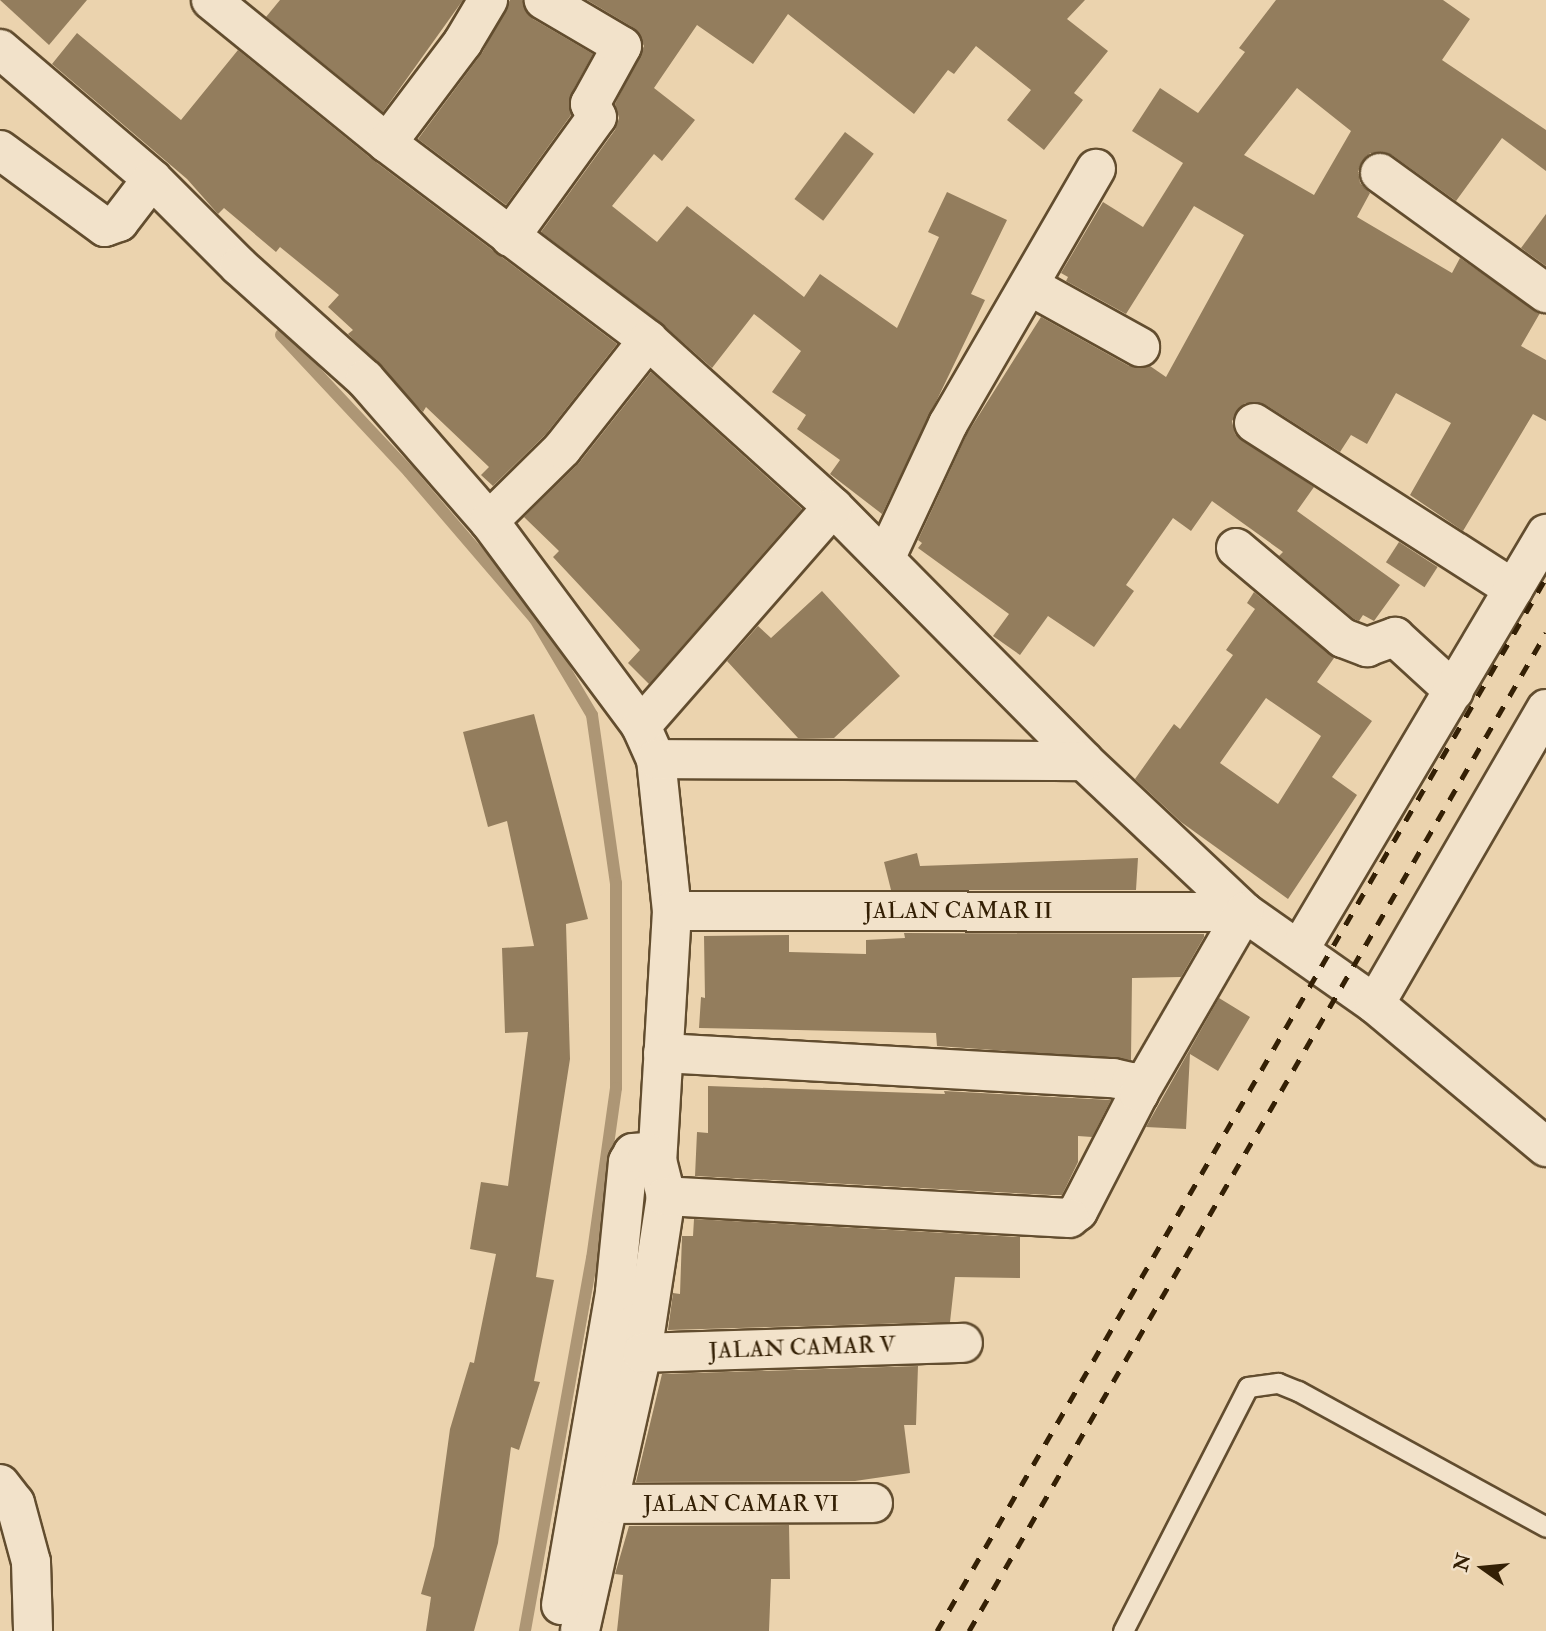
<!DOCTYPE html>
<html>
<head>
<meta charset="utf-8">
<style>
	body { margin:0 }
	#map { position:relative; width:1546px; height:1631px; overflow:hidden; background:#ebd3ae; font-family:"IM FELL Double Pica",serif }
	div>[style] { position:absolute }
	.stream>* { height:12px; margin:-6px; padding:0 6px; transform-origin:6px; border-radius:6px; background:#ad9675 }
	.building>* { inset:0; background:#937d5d; transform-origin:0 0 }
	.roads { filter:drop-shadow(2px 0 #624d2f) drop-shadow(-2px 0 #624d2f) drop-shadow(0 2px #624d2f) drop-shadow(0 -2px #624d2f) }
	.service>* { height:19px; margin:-9.5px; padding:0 9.5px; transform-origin:9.5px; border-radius:9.5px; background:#f2e2ca }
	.minor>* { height:38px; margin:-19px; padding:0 19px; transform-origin:19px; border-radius:19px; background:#f2e2ca }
	.rail>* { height:5px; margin-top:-2.5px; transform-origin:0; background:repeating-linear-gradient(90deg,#342005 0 12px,transparent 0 24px) }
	span { translate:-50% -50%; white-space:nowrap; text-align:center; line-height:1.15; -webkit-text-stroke:5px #f2e2ca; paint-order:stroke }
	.street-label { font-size:23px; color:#342005 }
	.north { position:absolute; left:1448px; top:1533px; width:70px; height:70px; -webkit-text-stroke:5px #f2e2ca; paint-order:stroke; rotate:285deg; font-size:19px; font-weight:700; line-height:28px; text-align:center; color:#342005 }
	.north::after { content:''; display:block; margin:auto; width:24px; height:32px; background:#342005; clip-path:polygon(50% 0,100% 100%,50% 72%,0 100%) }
</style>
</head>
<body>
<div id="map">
	<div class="stream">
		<div style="left:281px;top:335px;width:187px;rotate:46.9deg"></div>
		<div style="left:409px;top:472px;width:194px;rotate:49.4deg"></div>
		<div style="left:535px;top:619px;width:112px;rotate:59.3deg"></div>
		<div style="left:592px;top:715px;width:170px;rotate:81.9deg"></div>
		<div style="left:616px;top:883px;width:205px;rotate:90deg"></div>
		<div style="left:616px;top:1088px;width:172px;rotate:98deg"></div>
		<div style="left:592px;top:1258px;width:379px;rotate:100.2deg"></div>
	</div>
	<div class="building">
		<div style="clip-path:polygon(0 0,87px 0,49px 45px)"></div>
		<div style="clip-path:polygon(280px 0,463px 0,383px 112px,266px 17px)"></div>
		<div style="clip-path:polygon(510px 0,522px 0,533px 19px,593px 54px,571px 94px,571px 115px,506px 205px,418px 139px,482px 53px)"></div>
		<div style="clip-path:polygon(587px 0,1085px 0,1067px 19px,1108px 51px,1074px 93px,1083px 100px,1044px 150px,1007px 120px,1031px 90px,976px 46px,954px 74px,948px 70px,914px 114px,788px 14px,753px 64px,697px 25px,654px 88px,695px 120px,662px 161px,654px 154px,612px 206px,657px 242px,687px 206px,804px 297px,820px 274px,897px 328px,939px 237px,928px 232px,947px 192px,1007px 220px,971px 294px,985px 300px,882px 514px,830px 474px,840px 460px,797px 429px,806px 415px,772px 392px,801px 351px,754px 314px,712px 368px,661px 323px,541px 232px,615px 130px,619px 118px,615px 104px,644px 46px,634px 28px)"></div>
		<div style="clip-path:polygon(evenodd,1276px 0,1443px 0,1470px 19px,1442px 60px,1546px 130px,1546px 171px,1502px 138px,1456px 201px,1392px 155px,1370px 153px,1358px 171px,1360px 183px,1370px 193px,1357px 217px,1452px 273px,1460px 258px,1540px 313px,1521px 346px,1546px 360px,1546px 421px,1533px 414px,1463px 531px,1410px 495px,1451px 423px,1396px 393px,1367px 444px,1351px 435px,1340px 452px,1266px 405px,1245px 403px,1232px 421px,1235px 434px,1314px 487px,1297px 511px,1400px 585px,1374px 621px,1363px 615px,1359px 621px,1354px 619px,1279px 556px,1283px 552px,1212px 501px,1191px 531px,1173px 518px,1126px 585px,1134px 591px,1094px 647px,1048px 616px,1020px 655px,993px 636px,1009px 614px,918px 548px,922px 543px,918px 540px,967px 434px,1041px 317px,1129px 366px,1150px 366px,1166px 377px,1244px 235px,1194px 206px,1126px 314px,1066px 281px,1068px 277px,1061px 273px,1103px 202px,1143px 227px,1183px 163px,1132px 131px,1160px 88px,1198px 113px,1245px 52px,1239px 48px,1276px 0,1297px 88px,1351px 131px,1314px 195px,1244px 155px,1297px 88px)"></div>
		<div style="clip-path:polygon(77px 33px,181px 120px,238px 50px,373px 160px,617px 344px,546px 434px,493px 486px,481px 475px,489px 467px,426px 407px,423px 412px,348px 334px,353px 330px,328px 307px,339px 295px,280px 247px,276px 252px,224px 208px,218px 214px,187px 179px,52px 64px)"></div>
		<div style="left:845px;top:132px;width:36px;height:84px;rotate:37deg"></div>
		<div style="clip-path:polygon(1546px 214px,1546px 266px,1521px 248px)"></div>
		<div style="clip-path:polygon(651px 372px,802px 509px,649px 684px,628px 663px,640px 650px,553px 557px,559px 551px,524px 517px,579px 463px)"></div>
		<div style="left:1399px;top:542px;width:46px;height:24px;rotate:33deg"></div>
		<div style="clip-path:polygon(822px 591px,900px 676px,834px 738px,798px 738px,727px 661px,758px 626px,771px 638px)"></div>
		<div style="clip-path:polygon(evenodd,1254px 592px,1334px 658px,1317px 682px,1372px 721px,1332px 777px,1357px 795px,1288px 899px,1181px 822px,1135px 779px,1174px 724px,1180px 729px,1233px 655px,1226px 650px,1255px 609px,1247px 603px,1254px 592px,1266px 698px,1321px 736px,1278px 804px,1220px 763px,1266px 698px)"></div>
		<div style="clip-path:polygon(534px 714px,588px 919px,566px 924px,570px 1059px,536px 1277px,554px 1280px,534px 1381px,540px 1382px,519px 1450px,511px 1447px,498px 1543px,474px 1631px,426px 1631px,431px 1597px,421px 1594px,434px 1546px,450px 1429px,470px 1362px,474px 1363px,496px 1254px,470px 1249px,481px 1182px,508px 1186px,528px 1032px,505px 1033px,502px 948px,534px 946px,507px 821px,488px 827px,463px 732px)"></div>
		<div style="clip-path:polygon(917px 853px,920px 866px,1138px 858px,1136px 890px,891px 890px,884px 862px)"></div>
		<div style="clip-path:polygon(904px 933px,1204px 934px,1204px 937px,1181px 977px,1132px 978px,1131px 1060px,937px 1046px,936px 1033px,699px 1028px,701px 997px,705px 998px,704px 936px,789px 935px,789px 952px,866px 954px,866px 940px,905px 938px)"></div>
		<div style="clip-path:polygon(1219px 998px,1250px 1017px,1218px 1071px,1190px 1054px,1186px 1129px,1146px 1127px)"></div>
		<div style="clip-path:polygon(708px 1086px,945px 1094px,944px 1091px,1111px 1100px,1092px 1137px,1078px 1136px,1078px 1162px,1062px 1195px,1051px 1195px,695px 1176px,697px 1132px,708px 1133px)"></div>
		<div style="clip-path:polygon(694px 1219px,1020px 1237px,1020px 1278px,955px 1277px,950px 1322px,668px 1330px,673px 1293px,680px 1294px,682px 1236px,693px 1236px)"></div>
		<div style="clip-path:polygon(918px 1366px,916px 1425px,904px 1425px,910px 1473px,855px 1481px,636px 1482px,662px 1374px)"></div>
		<div style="clip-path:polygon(789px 1525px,790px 1579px,771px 1579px,769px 1631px,617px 1631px,623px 1575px,615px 1574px,629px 1526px)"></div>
	</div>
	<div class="roads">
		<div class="service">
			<div style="left:1123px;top:1631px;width:274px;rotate:-62.9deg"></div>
			<div style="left:1248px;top:1387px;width:30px;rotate:-8deg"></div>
			<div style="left:1278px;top:1383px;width:22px;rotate:22deg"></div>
			<div style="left:1298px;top:1391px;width:283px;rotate:28.7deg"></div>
		</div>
		<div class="minor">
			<div style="left:211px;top:0;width:227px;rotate:39.1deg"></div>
			<div style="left:387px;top:143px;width:327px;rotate:37deg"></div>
			<div style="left:648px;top:340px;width:249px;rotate:42.1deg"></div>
			<div style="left:833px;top:507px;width:357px;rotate:45.3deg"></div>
			<div style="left:1084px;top:761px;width:220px;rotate:43.3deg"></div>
			<div style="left:1244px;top:912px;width:160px;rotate:35.1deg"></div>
			<div style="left:1375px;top:1004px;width:223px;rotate:39.9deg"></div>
			<div style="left:0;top:49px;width:200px;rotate:40.5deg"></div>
			<div style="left:152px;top:179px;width:123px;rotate:45deg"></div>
			<div style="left:239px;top:266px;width:169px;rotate:41.9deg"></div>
			<div style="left:365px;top:379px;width:189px;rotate:48.9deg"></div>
			<div style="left:489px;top:521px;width:255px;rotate:53.4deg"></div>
			<div style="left:641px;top:726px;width:36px;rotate:66deg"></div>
			<div style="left:656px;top:759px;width:153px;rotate:84deg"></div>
			<div style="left:672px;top:911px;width:249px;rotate:93.4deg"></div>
			<div style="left:657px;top:1160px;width:37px;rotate:76deg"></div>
			<div style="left:666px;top:1196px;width:159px;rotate:98.7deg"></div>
			<div style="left:642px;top:1353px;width:285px;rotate:102.6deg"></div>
			<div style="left:387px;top:143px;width:126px;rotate:-53deg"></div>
			<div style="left:463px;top:42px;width:49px;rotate:-59.2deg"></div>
			<div style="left:0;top:150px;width:130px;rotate:36.3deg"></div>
			<div style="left:105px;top:227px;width:15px;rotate:-20deg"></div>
			<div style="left:119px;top:222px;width:54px;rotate:-52.5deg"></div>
			<div style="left:1380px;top:173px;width:205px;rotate:35.9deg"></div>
			<div style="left:510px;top:237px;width:148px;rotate:-54.1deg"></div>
			<div style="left:597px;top:117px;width:15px;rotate:-118deg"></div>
			<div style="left:590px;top:104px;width:66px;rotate:-61.1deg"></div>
			<div style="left:622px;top:46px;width:91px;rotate:-149.5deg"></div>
			<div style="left:1030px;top:286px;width:126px;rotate:29deg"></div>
			<div style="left:1254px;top:423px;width:308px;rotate:32.6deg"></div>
			<div style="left:489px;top:521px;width:103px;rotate:-44.6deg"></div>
			<div style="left:562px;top:449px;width:139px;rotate:-51.7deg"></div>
			<div style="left:1236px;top:548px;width:140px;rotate:40.1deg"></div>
			<div style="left:1343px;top:638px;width:26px;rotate:21deg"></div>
			<div style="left:1367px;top:647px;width:30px;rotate:-20deg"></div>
			<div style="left:1395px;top:637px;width:80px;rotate:42.5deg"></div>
			<div style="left:885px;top:559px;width:149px;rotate:-65deg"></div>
			<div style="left:948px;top:424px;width:295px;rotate:-59.9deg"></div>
			<div style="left:641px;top:726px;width:291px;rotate:-48.8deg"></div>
			<div style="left:656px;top:759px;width:428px;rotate:0.3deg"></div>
			<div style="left:672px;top:911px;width:572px;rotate:0.1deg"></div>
			<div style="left:1299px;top:950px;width:484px;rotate:-59.3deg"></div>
			<div style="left:1375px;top:1004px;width:341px;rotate:-59.9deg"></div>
			<div style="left:663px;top:1053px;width:451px;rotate:3.2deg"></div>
			<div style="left:1113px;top:1078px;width:18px;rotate:13deg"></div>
			<div style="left:1131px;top:1082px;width:14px;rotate:54deg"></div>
			<div style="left:1139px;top:1093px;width:133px;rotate:117.3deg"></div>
			<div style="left:1078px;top:1211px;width:11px;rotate:142deg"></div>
			<div style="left:1069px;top:1218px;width:404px;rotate:-176.9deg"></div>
			<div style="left:1139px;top:1093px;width:209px;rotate:-59.9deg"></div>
			<div style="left:642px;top:1353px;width:321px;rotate:-1.8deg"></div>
			<div style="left:0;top:1484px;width:24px;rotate:52deg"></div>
			<div style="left:15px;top:1503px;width:61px;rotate:74.8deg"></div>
			<div style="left:31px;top:1562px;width:69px;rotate:88.3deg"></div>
			<div style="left:610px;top:1504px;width:263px;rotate:-0.2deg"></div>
			<div style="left:561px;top:1605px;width:318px;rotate:-80.2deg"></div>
			<div style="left:615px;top:1292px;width:131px;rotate:-84.3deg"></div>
			<div style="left:628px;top:1162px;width:10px;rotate:-61deg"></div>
			<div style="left:633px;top:1153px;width:14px;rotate:-4deg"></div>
			<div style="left:647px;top:1152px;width:13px;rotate:39deg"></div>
		</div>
	</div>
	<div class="rail">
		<div style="left:937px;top:1631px;width:1216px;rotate:-59.96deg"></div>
		<div style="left:969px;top:1631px;width:1153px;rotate:-59.97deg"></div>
	</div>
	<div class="street-label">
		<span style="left:958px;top:911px">JALAN CAMAR II</span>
		<span style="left:802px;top:1348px;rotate:-2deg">JALAN CAMAR V</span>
		<span style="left:741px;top:1504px">JALAN CAMAR VI</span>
	</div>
	<div class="north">N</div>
</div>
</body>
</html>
